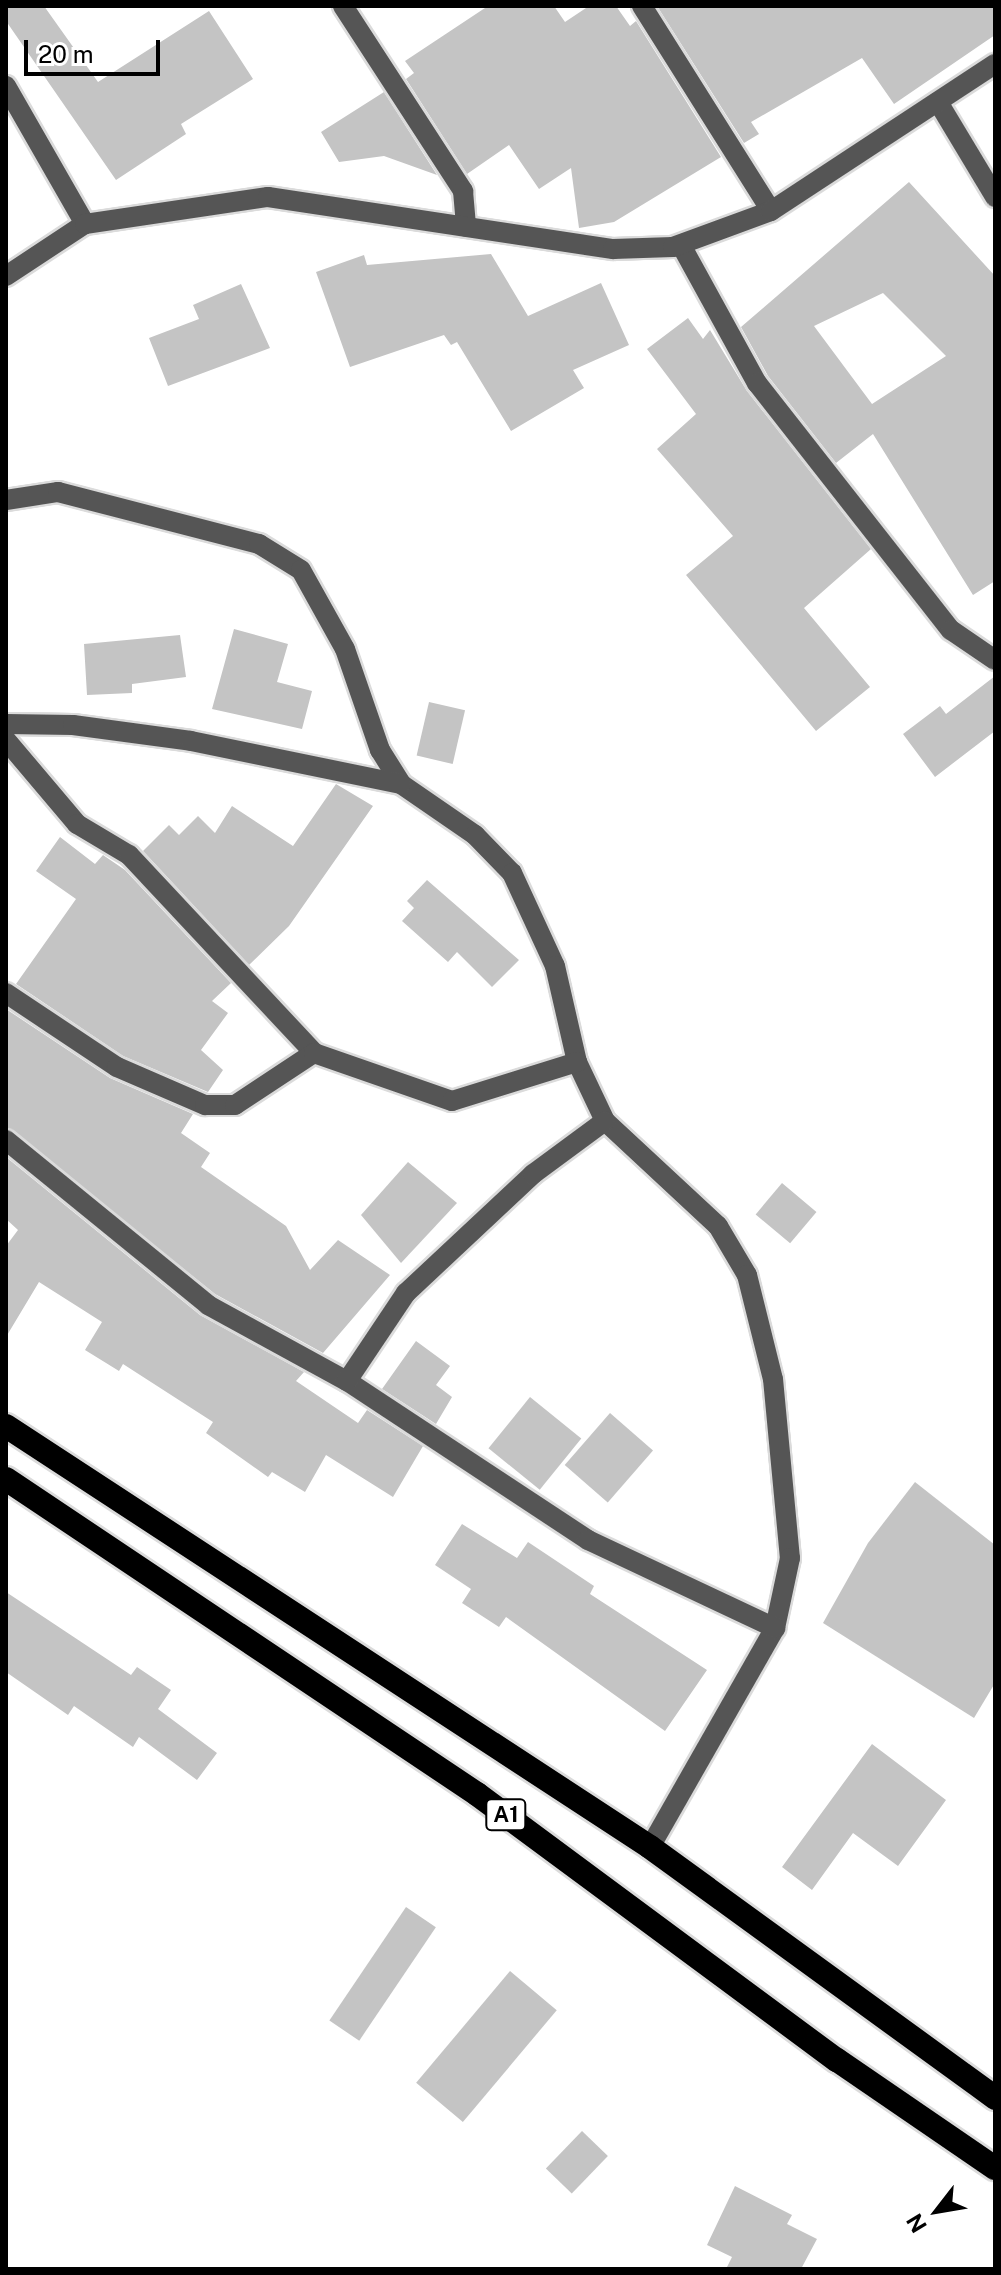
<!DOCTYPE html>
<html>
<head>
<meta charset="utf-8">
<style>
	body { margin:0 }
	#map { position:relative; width:1001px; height:2275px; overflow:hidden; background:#fff; font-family:"Public Sans",sans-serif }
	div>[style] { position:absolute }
	.building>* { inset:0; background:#c4c4c4; transform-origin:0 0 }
	.roads { filter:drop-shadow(2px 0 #dbdbdb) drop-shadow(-2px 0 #dbdbdb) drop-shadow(0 2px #dbdbdb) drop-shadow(0 -2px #dbdbdb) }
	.minor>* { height:20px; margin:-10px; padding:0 10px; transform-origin:10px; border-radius:10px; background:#555 }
	.highway>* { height:24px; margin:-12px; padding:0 12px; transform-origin:12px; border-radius:12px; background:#000 }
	span { translate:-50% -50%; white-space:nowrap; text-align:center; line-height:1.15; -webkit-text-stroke:6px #fff; paint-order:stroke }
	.shield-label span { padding:2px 6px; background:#fff; border:2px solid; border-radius:6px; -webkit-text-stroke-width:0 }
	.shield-label { font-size:22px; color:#000; font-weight:700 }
	.frame { position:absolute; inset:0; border:8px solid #000; pointer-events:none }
	.north { position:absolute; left:897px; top:2171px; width:80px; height:80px; -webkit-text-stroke:6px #fff; paint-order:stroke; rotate:239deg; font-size:22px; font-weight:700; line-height:32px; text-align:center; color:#000 }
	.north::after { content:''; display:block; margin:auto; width:28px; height:36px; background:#000; clip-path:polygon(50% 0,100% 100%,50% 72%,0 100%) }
	.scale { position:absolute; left:24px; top:40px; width:136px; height:36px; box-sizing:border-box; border:4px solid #000; border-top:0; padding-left:10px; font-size:24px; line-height:28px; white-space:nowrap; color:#000; -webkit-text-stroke:6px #fff; paint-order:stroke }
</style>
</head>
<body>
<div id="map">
	<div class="building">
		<div style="clip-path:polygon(6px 6px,44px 6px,98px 82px,209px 11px,253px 79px,181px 124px,186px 134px,116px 180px,6px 21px)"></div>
		<div style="clip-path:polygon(488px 6px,554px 6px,565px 22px,589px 6px,616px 6px,630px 26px,636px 21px,721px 157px,614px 222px,579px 228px,571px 168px,539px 189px,509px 145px,467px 174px,406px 79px,414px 73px,405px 61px)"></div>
		<div style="clip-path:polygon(657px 6px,995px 6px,995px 35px,894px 104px,862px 58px,751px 122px,759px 134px,744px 143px)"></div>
		<div style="clip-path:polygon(384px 92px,437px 175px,384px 156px,339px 162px,321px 132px)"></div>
		<div style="clip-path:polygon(evenodd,909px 182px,995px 276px,995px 581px,973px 595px,873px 434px,836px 463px,768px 376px,741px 327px,909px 182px,883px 293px,946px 356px,872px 404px,814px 326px,883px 293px)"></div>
		<div style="clip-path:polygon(491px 254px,528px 316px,601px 283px,629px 345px,573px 370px,584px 388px,511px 431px,457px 342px,451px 345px,444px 335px,350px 367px,316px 272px,364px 255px,367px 265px)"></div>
		<div style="clip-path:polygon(241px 284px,270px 348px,168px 386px,149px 338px,199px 319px,193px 305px)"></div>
		<div style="clip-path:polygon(688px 318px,703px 339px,710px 330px,747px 391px,871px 549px,804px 608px,870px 687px,816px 731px,686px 575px,733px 536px,657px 449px,696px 414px,647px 349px)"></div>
		<div style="clip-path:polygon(234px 629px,288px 644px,277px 682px,312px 691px,302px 729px,212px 709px)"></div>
		<div style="clip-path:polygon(180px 635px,186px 677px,132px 684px,132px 693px,87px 695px,84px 644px)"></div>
		<div style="clip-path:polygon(995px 676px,995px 731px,935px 777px,903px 734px,940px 706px,946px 714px)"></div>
		<div style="left:429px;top:702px;width:37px;height:55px;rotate:13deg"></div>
		<div style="clip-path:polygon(336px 784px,373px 806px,289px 926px,249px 965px,143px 851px,169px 825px,179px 835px,198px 816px,215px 833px,232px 806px,293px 846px)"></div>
		<div style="clip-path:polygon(60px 837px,95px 864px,103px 855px,125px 870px,231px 983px,212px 1001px,228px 1013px,201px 1050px,223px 1070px,208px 1092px,123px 1056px,16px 984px,76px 899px,36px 871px)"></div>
		<div style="clip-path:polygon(427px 880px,519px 960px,492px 987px,457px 952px,448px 962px,402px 921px,414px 908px,407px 901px)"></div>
		<div style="clip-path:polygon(6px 1009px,110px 1078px,193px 1114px,181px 1133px,210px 1153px,201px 1167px,286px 1226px,310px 1270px,338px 1240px,390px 1275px,323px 1353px,215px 1294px,6px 1127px)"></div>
		<div style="clip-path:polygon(6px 1157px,200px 1315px,304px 1372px,296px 1381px,358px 1423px,367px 1410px,423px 1446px,393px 1497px,326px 1455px,305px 1492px,272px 1472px,268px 1477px,206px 1433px,213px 1422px,123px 1364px,119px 1371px,85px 1350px,102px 1322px,39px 1282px,6px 1337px,6px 1246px,18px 1230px,6px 1219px)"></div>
		<div style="clip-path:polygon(408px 1162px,457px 1203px,401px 1263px,361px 1215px)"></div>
		<div style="left:782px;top:1183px;width:45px;height:41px;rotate:40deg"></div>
		<div style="clip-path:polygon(416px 1341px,450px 1366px,436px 1385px,452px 1397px,436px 1424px,382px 1389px)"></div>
		<div style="left:530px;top:1397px;width:66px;height:66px;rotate:39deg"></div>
		<div style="left:610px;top:1413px;width:57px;height:69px;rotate:41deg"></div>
		<div style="clip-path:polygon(915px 1482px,995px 1545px,995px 1683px,974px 1718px,823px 1623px,868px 1543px)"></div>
		<div style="clip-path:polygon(462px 1524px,517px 1558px,528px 1542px,594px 1586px,590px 1594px,707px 1670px,665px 1731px,506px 1617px,499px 1627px,462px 1603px,471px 1589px,435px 1565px)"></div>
		<div style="clip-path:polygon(6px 1592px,131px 1675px,137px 1667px,171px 1690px,158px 1709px,217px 1753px,197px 1780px,139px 1737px,133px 1747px,74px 1706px,68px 1715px,6px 1672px)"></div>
		<div style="clip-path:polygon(872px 1744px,946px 1800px,898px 1866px,853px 1833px,812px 1890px,782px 1867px)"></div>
		<div style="left:406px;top:1907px;width:36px;height:137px;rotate:34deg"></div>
		<div style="left:510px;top:1971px;width:61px;height:146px;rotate:40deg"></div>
		<div style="left:582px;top:2131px;width:36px;height:52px;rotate:44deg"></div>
		<div style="clip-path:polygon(735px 2186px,792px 2215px,787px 2224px,817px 2239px,801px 2269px,726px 2269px,732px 2257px,707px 2245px)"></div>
	</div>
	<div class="roads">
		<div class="minor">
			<div style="left:343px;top:6px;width:221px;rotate:57deg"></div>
			<div style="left:463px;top:191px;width:36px;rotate:85deg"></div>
			<div style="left:642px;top:6px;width:242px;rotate:57.8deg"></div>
			<div style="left:6px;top:86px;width:159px;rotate:60.2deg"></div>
			<div style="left:938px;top:102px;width:111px;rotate:59deg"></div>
			<div style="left:681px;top:245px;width:158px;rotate:61.2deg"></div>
			<div style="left:757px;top:383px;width:314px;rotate:51.9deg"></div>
			<div style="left:951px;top:630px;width:53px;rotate:34.3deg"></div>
			<div style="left:6px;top:276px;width:95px;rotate:-33.4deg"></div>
			<div style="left:85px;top:224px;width:185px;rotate:-8.4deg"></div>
			<div style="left:268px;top:197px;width:349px;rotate:8.6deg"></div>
			<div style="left:613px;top:249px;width:60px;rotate:-1.9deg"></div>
			<div style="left:673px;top:247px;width:104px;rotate:-20.2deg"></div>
			<div style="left:771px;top:211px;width:268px;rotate:-33.3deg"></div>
			<div style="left:6px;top:500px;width:53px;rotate:-8.7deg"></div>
			<div style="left:58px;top:492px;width:208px;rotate:14.5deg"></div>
			<div style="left:259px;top:544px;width:49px;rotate:31.8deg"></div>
			<div style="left:301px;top:570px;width:90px;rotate:60.9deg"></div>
			<div style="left:345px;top:649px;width:107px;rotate:70.9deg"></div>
			<div style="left:380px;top:750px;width:40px;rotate:58deg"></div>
			<div style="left:401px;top:784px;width:90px;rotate:34.6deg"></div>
			<div style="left:475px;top:835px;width:53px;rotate:45.8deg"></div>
			<div style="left:512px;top:873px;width:102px;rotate:65.2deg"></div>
			<div style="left:555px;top:966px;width:98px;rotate:77.1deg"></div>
			<div style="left:577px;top:1062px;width:65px;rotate:64.6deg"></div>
			<div style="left:605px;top:1121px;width:154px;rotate:42.9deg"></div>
			<div style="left:718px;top:1226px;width:57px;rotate:59.4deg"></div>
			<div style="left:747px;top:1275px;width:107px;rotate:76deg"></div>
			<div style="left:773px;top:1379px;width:180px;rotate:84.6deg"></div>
			<div style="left:790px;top:1558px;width:72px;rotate:102.1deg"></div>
			<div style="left:775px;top:1628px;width:252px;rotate:119.7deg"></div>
			<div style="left:6px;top:724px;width:67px;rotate:0.9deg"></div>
			<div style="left:73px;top:725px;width:119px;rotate:7.7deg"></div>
			<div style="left:191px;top:741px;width:214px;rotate:11.6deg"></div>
			<div style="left:6px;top:740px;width:110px;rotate:49.8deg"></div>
			<div style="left:77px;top:824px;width:61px;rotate:30.8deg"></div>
			<div style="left:129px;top:855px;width:271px;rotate:46.9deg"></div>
			<div style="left:6px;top:993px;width:133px;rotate:33.7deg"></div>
			<div style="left:117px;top:1067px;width:96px;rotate:23.4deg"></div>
			<div style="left:205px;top:1105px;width:30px"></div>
			<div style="left:235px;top:1105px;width:95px;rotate:-33.4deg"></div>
			<div style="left:314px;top:1053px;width:146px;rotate:19.2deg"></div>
			<div style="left:452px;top:1101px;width:131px;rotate:-17.3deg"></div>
			<div style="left:6px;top:1140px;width:261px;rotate:39.2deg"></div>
			<div style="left:208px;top:1305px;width:158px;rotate:28.7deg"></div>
			<div style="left:347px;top:1381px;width:289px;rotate:33.4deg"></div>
			<div style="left:588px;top:1540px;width:207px;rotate:25.2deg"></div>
			<div style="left:347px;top:1381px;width:106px;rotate:-56.2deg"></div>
			<div style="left:406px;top:1293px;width:174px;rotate:-43.1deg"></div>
			<div style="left:533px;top:1174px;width:89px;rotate:-36.4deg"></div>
		</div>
		<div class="highway">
			<div style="left:6px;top:1426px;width:769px;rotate:33.17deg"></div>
			<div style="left:650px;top:1847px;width:427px;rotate:36deg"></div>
			<div style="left:6px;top:1479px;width:567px;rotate:33.77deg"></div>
			<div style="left:477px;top:1794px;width:448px;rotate:36.5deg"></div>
			<div style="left:837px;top:2060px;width:191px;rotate:34.4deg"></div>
		</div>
	</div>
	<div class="shield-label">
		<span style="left:506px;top:1815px">A1</span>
	</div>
	<div class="frame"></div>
	<div class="north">N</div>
	<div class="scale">20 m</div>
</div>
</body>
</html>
